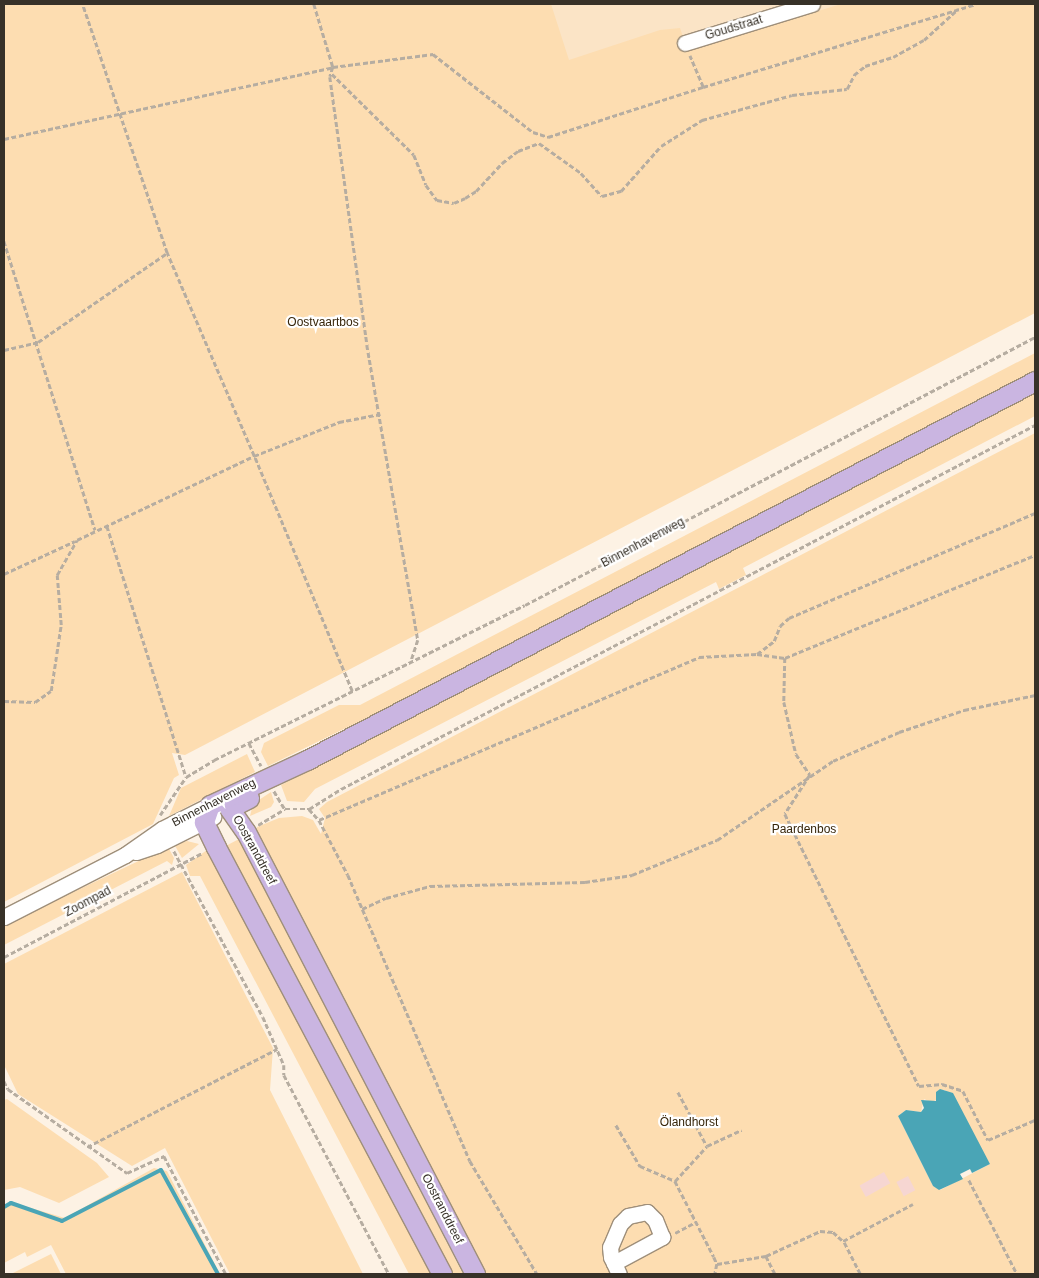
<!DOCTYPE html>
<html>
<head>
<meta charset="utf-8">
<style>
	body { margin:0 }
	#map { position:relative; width:1039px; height:1278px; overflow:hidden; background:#fdf2e4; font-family:Helvetica,sans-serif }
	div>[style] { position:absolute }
	.built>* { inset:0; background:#fbe4c6 }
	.green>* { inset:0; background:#fdddb1 }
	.water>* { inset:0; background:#4aa5b6 }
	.stream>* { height:4px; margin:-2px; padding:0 2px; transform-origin:2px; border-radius:2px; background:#4aa5b6 }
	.building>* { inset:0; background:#f6d6d2; transform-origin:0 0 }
	.path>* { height:2.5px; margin-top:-1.25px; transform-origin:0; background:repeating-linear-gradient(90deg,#b6ada1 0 5px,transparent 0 7.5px) }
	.roads { filter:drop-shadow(1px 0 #9f8f7a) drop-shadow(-1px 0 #9f8f7a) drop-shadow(0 1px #9f8f7a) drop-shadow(0 -1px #9f8f7a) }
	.minor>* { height:15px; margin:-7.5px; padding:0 7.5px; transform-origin:7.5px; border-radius:7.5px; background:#fff }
	.major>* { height:19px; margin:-9.5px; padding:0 9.5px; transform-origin:9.5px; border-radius:9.5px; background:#cab5e1 }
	span { translate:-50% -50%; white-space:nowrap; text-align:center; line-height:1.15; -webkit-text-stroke:4.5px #fff; paint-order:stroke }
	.street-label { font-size:12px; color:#373128 }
	.park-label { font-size:12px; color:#38270c }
	.frame { position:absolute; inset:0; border:5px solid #373128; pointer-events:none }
</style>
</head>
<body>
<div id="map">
	<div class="built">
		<div style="clip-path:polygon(544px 4px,871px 4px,573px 96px)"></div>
	</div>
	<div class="green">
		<div style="clip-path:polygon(4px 4px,551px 4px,569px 60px,660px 30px,680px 28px,688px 51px,841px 4px,1035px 4px,1035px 313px,185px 755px,172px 753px,179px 775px,174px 778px,153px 824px,4px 902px)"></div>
		<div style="clip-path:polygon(1035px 353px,1035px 373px,387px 708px,268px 766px,261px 752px,264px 743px,339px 705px,360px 705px)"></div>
		<div style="clip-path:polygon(1035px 390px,1035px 416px,743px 568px,746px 575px,719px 589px,716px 582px,315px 789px,304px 802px,287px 801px,281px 785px)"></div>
		<div style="clip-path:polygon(evenodd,1035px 433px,1035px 1274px,485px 1274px,256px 831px,257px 827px,279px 818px,302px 816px,313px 820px,321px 834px,325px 818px,319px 809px,327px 802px,1035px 433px,938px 1090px,945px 1090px,990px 1164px,940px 1190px,933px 1186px,898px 1116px,906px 1110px,921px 1112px,924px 1099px,931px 1102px,939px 1099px,938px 1090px)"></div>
		<div style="clip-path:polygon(247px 754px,255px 772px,169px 816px,181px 788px)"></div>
		<div style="clip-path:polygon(271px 792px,274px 802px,271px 807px,250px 816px,253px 804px)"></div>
		<div style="clip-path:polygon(239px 839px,463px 1274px,448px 1274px,220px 849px)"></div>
		<div style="clip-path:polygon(187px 841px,199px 844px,182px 858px,174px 844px)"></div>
		<div style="clip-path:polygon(168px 847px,174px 858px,172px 865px,167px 861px,4px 945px,4px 925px)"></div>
		<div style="clip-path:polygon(207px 850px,437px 1274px,409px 1274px,200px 876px,190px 876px,186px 865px)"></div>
		<div style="clip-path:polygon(182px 872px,273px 1048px,270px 1090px,363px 1274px,230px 1274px,165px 1148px,132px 1166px,18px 1094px,4px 1065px,4px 964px)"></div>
		<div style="clip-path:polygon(7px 1099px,97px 1163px,109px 1177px,59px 1203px,20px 1187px,4px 1190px,4px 1100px)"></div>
		<div style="clip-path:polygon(154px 1168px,167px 1171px,220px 1274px,66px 1274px,51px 1245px,27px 1257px,25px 1252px,4px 1263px,4px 1208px,14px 1203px,65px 1218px)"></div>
		<div style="clip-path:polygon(51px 1254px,61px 1274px,11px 1274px)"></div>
	</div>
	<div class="water">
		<div style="clip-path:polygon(940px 1089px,953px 1093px,990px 1164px,972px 1173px,970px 1169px,960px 1174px,963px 1179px,939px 1190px,933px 1186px,898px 1116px,906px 1110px,921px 1112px,924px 1108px,921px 1100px,936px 1101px,936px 1092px)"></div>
	</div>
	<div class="stream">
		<div style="left:4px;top:1207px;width:8px;rotate:-30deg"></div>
		<div style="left:11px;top:1203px;width:54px;rotate:19.4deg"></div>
		<div style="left:62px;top:1221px;width:111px;rotate:-27.3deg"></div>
		<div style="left:161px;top:1170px;width:119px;rotate:61.3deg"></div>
	</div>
	<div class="building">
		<div style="left:884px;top:1172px;width:13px;height:28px;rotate:61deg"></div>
		<div style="left:908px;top:1176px;width:16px;height:13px;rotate:63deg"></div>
	</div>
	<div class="path">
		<div style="left:314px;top:4px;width:66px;rotate:73.2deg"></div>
		<div style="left:333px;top:67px;width:10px;rotate:107deg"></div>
		<div style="left:330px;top:77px;width:271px;rotate:82.1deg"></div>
		<div style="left:367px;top:345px;width:299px;rotate:80.2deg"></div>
		<div style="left:418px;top:640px;width:22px;rotate:108deg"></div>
		<div style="left:332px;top:74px;width:115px;rotate:44.6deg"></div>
		<div style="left:414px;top:155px;width:32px;rotate:68deg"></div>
		<div style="left:426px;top:185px;width:19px;rotate:54deg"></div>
		<div style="left:437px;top:200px;width:17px;rotate:10deg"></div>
		<div style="left:454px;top:203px;width:12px;rotate:-24deg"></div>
		<div style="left:465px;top:198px;width:13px;rotate:-32deg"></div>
		<div style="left:476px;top:191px;width:38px;rotate:-47deg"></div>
		<div style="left:502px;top:163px;width:20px;rotate:-37deg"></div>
		<div style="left:518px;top:151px;width:22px;rotate:-21deg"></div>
		<div style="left:539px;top:143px;width:52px;rotate:35.5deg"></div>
		<div style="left:581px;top:173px;width:31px;rotate:48deg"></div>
		<div style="left:602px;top:196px;width:20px;rotate:-15deg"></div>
		<div style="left:621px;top:191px;width:60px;rotate:-48.4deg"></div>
		<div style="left:661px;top:146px;width:49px;rotate:-32.4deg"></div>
		<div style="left:702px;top:120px;width:93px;rotate:-15.5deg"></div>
		<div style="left:792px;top:95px;width:55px;rotate:-6.2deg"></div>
		<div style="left:847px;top:89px;width:16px;rotate:-63deg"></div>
		<div style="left:854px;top:75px;width:14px;rotate:-39deg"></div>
		<div style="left:865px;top:66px;width:29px;rotate:-18deg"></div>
		<div style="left:893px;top:57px;width:35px;rotate:-29deg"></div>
		<div style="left:924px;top:40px;width:46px;rotate:-42.4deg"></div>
		<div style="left:703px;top:87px;width:285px;rotate:-16.9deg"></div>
		<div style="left:4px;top:139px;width:337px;rotate:-12.3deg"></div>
		<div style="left:333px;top:67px;width:101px;rotate:-7.4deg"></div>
		<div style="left:433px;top:54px;width:127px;rotate:38deg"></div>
		<div style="left:533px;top:132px;width:16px;rotate:18deg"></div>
		<div style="left:548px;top:137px;width:163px;rotate:-17.9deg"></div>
		<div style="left:703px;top:87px;width:34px;rotate:-113deg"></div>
		<div style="left:4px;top:241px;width:303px;rotate:72.5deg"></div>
		<div style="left:4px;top:350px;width:35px;rotate:-13deg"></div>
		<div style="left:38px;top:342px;width:157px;rotate:-34.6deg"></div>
		<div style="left:107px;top:526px;width:263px;rotate:72.5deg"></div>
		<div style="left:4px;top:574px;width:78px;rotate:-24.9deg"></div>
		<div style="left:757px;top:654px;width:21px;rotate:-37deg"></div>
		<div style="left:774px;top:641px;width:16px;rotate:-68deg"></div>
		<div style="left:780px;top:626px;width:12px;rotate:-42deg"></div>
		<div style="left:789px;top:618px;width:267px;rotate:-23.1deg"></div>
		<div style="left:785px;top:658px;width:270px;rotate:-22.4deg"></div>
		<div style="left:352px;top:691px;width:255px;rotate:-112.6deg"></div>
		<div style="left:254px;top:456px;width:92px;rotate:-21.8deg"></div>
		<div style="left:339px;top:422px;width:42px;rotate:-11deg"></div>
		<div style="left:4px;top:701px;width:31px;rotate:2deg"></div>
		<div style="left:35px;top:702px;width:19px;rotate:-35deg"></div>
		<div style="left:51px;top:691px;width:67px;rotate:-81.4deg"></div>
		<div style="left:61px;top:625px;width:50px;rotate:-94.6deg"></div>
		<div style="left:57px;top:575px;width:40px;rotate:-60.3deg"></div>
		<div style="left:77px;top:540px;width:196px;rotate:-25.4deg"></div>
		<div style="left:254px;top:456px;width:221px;rotate:-113.2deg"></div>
		<div style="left:167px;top:253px;width:263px;rotate:-108.8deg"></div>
		<div style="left:249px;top:743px;width:26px;rotate:62deg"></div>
		<div style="left:274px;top:791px;width:21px;rotate:59deg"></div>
		<div style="left:309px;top:809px;width:38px;rotate:-32deg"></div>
		<div style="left:341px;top:789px;width:784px;rotate:-27.68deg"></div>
		<div style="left:160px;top:815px;width:46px;rotate:-55.6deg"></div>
		<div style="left:186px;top:777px;width:33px;rotate:-31deg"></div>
		<div style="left:214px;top:760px;width:347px;rotate:-26.5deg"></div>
		<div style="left:525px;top:605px;width:576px;rotate:-27.72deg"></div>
		<div style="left:319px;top:820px;width:413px;rotate:-23.2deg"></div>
		<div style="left:699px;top:657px;width:58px;rotate:-3deg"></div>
		<div style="left:757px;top:654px;width:28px;rotate:8deg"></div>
		<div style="left:785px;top:658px;width:44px;rotate:91.3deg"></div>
		<div style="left:784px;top:702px;width:53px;rotate:77deg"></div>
		<div style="left:796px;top:754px;width:25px;rotate:56deg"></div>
		<div style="left:810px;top:775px;width:46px;rotate:122.7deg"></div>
		<div style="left:785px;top:814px;width:303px;rotate:63.8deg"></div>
		<div style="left:919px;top:1086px;width:23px;rotate:-5deg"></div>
		<div style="left:942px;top:1084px;width:22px;rotate:18deg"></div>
		<div style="left:963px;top:1091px;width:55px;rotate:63deg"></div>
		<div style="left:988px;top:1140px;width:51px;rotate:-23.1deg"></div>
		<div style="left:258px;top:825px;width:31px;rotate:-31deg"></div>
		<div style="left:285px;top:809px;width:24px"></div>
		<div style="left:309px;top:809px;width:15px;rotate:48deg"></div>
		<div style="left:319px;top:820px;width:62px;rotate:62.2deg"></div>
		<div style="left:348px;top:875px;width:311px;rotate:66.9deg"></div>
		<div style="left:470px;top:1161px;width:131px;rotate:59.3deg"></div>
		<div style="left:174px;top:851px;width:188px;rotate:61.8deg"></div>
		<div style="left:263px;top:1017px;width:52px;rotate:66.4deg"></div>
		<div style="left:284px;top:1065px;width:10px;rotate:90deg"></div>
		<div style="left:284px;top:1075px;width:225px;rotate:62.2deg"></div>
		<div style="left:362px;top:909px;width:26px;rotate:-25deg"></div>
		<div style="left:386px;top:898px;width:46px;rotate:-15.3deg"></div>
		<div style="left:430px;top:886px;width:155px;rotate:-1.5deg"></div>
		<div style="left:585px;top:882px;width:48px;rotate:-8.5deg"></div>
		<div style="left:632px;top:875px;width:92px;rotate:-22.4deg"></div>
		<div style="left:717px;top:840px;width:140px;rotate:-34.3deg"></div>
		<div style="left:833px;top:761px;width:72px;rotate:-23.7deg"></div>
		<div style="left:899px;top:732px;width:69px;rotate:-18.7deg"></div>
		<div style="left:964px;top:710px;width:73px;rotate:-11.9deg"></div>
		<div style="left:4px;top:957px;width:224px;rotate:-27.7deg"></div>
		<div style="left:4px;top:1081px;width:9px;rotate:63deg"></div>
		<div style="left:8px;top:1089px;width:146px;rotate:35.2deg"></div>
		<div style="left:127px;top:1173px;width:41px;rotate:-24.7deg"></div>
		<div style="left:164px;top:1156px;width:133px;rotate:62.3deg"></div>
		<div style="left:678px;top:1092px;width:61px;rotate:61.8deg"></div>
		<div style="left:616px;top:1125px;width:48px;rotate:59.7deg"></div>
		<div style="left:640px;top:1166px;width:38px;rotate:23deg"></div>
		<div style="left:675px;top:1181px;width:85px;rotate:62.8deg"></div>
		<div style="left:714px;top:1257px;width:8px;rotate:67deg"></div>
		<div style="left:717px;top:1264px;width:10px;rotate:101deg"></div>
		<div style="left:87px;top:1147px;width:214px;rotate:-27.3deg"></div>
		<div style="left:969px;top:1180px;width:106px;rotate:62.9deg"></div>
		<div style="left:675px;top:1181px;width:47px;rotate:-47.6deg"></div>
		<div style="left:707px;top:1146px;width:38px;rotate:-25deg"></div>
		<div style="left:675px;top:1233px;width:24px;rotate:-28deg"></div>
		<div style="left:766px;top:1256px;width:20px;rotate:63deg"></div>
		<div style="left:717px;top:1264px;width:50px;rotate:-9.3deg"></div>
		<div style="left:766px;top:1256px;width:60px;rotate:-24.8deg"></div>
		<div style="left:820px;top:1231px;width:13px;rotate:4deg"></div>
		<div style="left:833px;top:1232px;width:13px;rotate:42deg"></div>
		<div style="left:860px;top:1274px;width:37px;rotate:-117deg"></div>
		<div style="left:843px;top:1241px;width:79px;rotate:-27.9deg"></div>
	</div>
	<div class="roads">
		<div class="minor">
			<div style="left:685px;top:43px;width:133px;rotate:-17.1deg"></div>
			<div style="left:136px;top:852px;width:22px;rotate:-18deg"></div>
			<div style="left:157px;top:845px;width:63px;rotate:-26.6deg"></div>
			<div style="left:4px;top:917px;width:136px;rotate:-27.1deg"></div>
			<div style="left:125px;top:855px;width:45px;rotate:-35.1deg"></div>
			<div style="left:162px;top:829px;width:54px;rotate:-26.6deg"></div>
			<div style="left:210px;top:805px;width:6px;rotate:9deg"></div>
			<div style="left:614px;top:1263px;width:55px;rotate:-28.4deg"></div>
			<div style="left:662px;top:1237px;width:18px;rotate:-112deg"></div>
			<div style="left:655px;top:1220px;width:11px;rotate:-135deg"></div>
			<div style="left:647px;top:1212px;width:19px;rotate:168deg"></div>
			<div style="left:628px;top:1216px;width:11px;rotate:135deg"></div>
			<div style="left:620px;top:1224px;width:25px;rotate:113deg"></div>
			<div style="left:610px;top:1247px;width:10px;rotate:84deg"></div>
			<div style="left:611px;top:1257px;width:7px;rotate:63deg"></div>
			<div style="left:614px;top:1263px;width:12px;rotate:66deg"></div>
		</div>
		<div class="major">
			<div style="left:249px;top:798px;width:22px;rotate:153deg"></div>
			<div style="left:229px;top:808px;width:29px;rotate:55deg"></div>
			<div style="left:246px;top:832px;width:498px;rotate:62.6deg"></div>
			<div style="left:442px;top:1274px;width:483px;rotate:-117.9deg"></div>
			<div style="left:216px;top:847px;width:28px;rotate:-116deg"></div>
			<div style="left:204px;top:822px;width:18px;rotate:-71deg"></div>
			<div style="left:210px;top:805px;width:107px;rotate:-24.9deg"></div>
			<div style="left:307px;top:760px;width:821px;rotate:-27.5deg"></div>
		</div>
	</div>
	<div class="street-label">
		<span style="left:734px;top:28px;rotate:-17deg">Goudstraat</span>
		<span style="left:643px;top:543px;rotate:-28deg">Binnenhavenweg</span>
		<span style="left:214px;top:803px;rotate:-27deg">Binnenhavenweg</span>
		<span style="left:254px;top:850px;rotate:61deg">Oostranddreef</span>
		<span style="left:88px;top:902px;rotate:-28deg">Zoompad</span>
		<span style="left:442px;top:1209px;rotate:63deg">Oostranddreef</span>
	</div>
	<div class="park-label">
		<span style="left:323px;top:323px">Oostvaartbos</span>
		<span style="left:804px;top:830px">Paardenbos</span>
		<span style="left:689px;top:1123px">Ölandhorst</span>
	</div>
	<div class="frame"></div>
</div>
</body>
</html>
